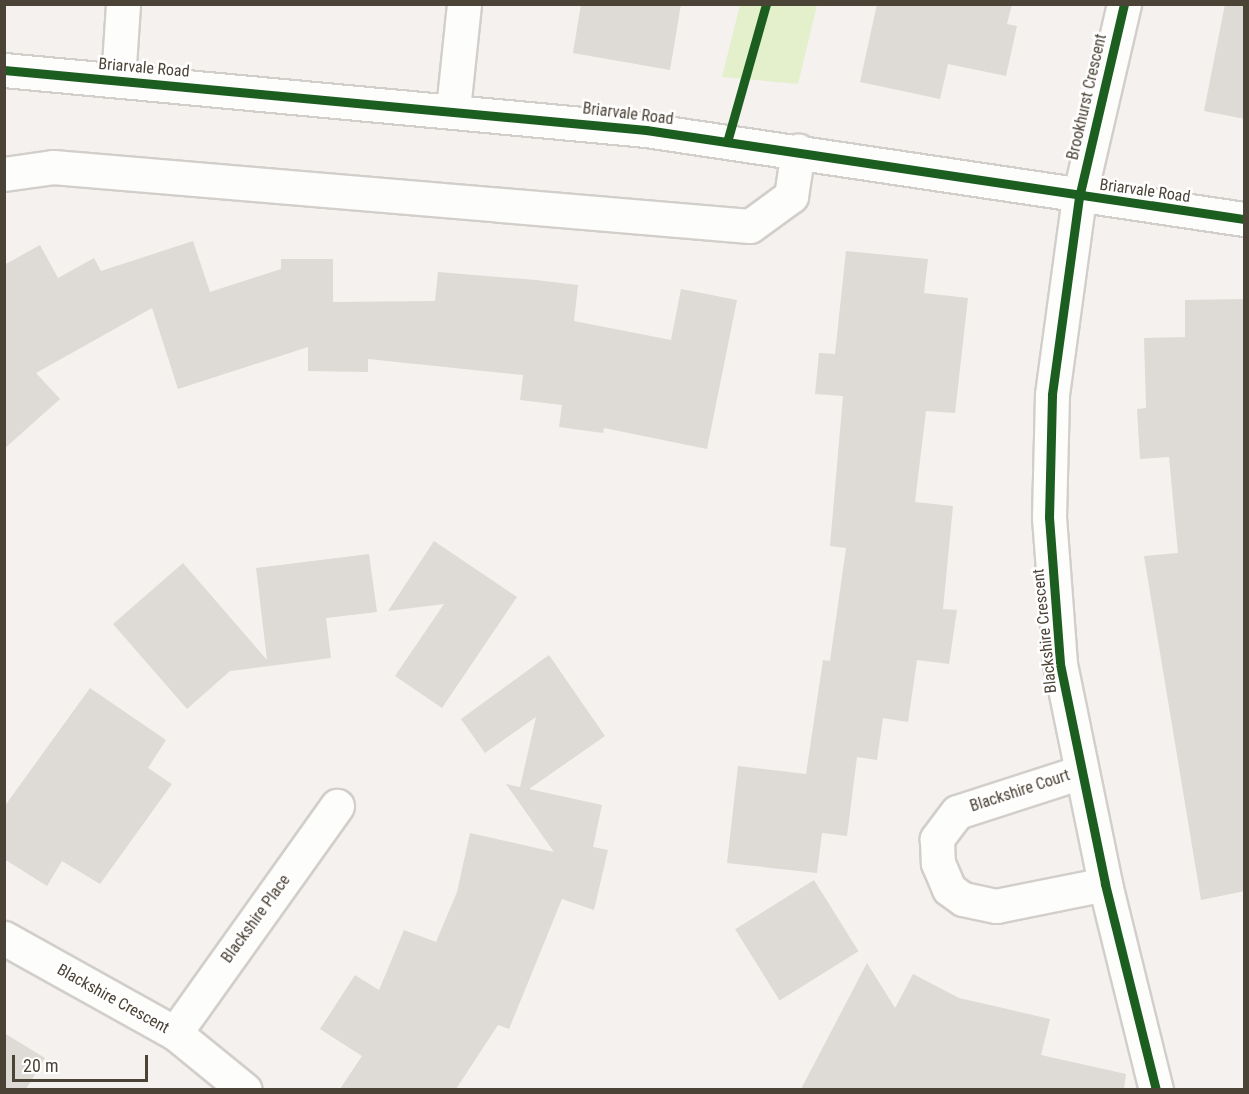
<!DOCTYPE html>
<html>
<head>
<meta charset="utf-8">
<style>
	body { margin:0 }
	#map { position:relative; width:1249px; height:1094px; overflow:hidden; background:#f4f1ee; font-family:"Roboto Condensed",sans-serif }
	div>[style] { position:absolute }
	.green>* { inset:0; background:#e4f0cc }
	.building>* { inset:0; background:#dedad6; transform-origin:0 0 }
	.roads { filter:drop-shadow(2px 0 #d2cfcb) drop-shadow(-2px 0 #d2cfcb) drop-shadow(0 2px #d2cfcb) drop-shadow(0 -2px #d2cfcb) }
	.minor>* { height:33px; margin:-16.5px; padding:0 16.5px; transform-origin:16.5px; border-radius:16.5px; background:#fdfdfc }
	.tertiary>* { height:33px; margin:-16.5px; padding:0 16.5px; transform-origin:16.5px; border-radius:16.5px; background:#fdfdfc }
	.cycleway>* { height:9px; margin:-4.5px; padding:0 4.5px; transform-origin:4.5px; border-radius:4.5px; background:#1b5e20 }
	span { translate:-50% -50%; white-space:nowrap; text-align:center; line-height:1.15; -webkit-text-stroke:5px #fff; paint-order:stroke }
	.street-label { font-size:16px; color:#4c4337 }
	.frame { position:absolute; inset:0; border:6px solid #4c4337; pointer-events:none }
	.scale { position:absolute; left:12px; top:1055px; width:136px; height:27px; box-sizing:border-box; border:3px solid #4c4337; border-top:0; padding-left:8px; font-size:18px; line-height:21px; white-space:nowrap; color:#4c4337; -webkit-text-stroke:4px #fff; paint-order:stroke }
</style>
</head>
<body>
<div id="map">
	<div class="green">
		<div style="clip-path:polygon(740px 5px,817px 5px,798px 84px,722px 77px)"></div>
	</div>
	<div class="building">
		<div style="clip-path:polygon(581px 4px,681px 4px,670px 70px,573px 53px)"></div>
		<div style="clip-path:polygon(877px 4px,1012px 4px,1007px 24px,1017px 26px,1006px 76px,948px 64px,940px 99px,860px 82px)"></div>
		<div style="clip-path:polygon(1225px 4px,1245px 4px,1245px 119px,1204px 111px)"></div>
		<div style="clip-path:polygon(193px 241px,210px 292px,281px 269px,281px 259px,333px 259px,333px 302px,435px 301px,438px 272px,536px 280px,578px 285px,574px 321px,671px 340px,681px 289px,737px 300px,707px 449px,604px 428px,603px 433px,559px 427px,562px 405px,520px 400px,523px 375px,368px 359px,368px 372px,308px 371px,308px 347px,178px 389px,152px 308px,36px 373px,60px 399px,4px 449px,4px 265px,40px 245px,58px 278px,94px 258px,101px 271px)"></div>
		<div style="clip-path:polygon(846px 251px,928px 259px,924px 293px,968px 298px,955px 413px,926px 411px,915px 502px,953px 506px,943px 609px,957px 610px,949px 664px,917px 660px,908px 722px,883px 718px,877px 760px,857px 757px,847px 836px,822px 833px,817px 873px,727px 863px,738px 766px,806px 774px,823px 660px,830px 661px,846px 548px,830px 546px,843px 396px,815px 394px,819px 353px,835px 354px)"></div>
		<div style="clip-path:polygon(1245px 299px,1245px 891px,1201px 900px,1144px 556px,1178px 553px,1169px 457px,1140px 459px,1137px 409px,1146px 408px,1144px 338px,1185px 337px,1185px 300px)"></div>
		<div style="clip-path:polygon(434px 541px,517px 597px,442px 708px,395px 676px,444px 604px,388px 611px)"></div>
		<div style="clip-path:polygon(369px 554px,377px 612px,326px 618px,331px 658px,230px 671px,187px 709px,113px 624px,183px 563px,267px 660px,256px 568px)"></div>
		<div style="clip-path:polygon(549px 655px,605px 736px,529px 789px,602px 805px,593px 847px,608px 850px,594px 910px,562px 899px,509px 1029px,498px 1025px,456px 1089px,340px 1089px,362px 1056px,320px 1029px,355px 975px,379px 990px,404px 930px,436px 942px,457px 892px,470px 833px,554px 852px,506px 784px,520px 787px,536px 717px,485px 753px,461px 719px)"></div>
		<div style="clip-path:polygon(90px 688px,166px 740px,148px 768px,172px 784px,100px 884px,62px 861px,47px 886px,4px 859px,4px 807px)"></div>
		<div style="left:814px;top:880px;width:84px;height:93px;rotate:58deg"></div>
		<div style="clip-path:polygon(867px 963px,895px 1008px,913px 974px,959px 998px,1050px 1019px,1041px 1055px,1126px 1074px,1124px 1089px,801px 1089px)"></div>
		<div style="clip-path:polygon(4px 1033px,45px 1058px,26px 1089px,4px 1089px)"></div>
	</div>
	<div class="roads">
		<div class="minor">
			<div style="left:1124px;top:4px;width:198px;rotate:103.1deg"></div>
			<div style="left:1079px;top:197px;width:200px;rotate:97.8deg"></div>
			<div style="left:1052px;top:395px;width:122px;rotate:91.4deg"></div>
			<div style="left:1049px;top:517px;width:147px;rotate:85.7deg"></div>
			<div style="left:1060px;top:664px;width:225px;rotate:78.4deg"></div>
			<div style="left:1105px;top:884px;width:212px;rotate:76.1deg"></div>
			<div style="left:118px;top:80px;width:76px;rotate:-86.2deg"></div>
			<div style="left:453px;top:109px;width:106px;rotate:-84deg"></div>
			<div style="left:4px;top:174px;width:49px;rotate:-8.1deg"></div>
			<div style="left:53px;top:167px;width:699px;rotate:4.84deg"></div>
			<div style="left:750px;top:226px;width:51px;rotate:-36.2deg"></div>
			<div style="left:791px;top:196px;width:46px;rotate:-81.2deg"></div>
			<div style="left:1081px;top:772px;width:130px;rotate:162.1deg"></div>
			<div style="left:957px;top:812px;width:34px;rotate:127deg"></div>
			<div style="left:937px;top:839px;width:24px;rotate:88deg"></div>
			<div style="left:938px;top:863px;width:28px;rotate:67deg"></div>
			<div style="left:949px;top:889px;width:17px;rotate:36deg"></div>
			<div style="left:963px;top:899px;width:34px;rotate:12deg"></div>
			<div style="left:996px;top:906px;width:111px;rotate:-11.4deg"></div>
			<div style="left:4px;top:938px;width:196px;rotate:29.1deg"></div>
			<div style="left:175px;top:1033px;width:90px;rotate:39.2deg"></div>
			<div style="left:175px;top:1033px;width:279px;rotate:-54.5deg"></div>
		</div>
		<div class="tertiary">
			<div style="left:4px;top:70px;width:645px;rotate:5.34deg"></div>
			<div style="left:646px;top:130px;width:605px;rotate:8.47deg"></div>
		</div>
	</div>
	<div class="cycleway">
		<div style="left:1124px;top:4px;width:198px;rotate:103.1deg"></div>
		<div style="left:1079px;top:197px;width:200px;rotate:97.8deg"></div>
		<div style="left:1052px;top:395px;width:122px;rotate:91.4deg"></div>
		<div style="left:1049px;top:517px;width:147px;rotate:85.7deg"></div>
		<div style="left:1060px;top:664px;width:225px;rotate:78.4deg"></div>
		<div style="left:1105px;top:884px;width:212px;rotate:76.1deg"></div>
		<div style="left:4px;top:70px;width:645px;rotate:5.34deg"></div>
		<div style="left:646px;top:130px;width:605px;rotate:8.47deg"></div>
		<div style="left:727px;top:142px;width:143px;rotate:-74.2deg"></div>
	</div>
	<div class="street-label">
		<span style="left:144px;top:68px;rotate:5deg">Briarvale Road</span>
		<span style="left:1087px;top:97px;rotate:-77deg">Brookhurst Crescent</span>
		<span style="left:628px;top:114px;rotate:7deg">Briarvale Road</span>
		<span style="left:1145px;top:191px;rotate:8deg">Briarvale Road</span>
		<span style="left:1045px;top:631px;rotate:-96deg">Blackshire Crescent</span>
		<span style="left:1020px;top:791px;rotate:-18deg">Blackshire Court</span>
		<span style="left:256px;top:919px;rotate:-54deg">Blackshire Place</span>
		<span style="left:113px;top:999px;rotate:29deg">Blackshire Crescent</span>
	</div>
	<div class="frame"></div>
	<div class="scale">20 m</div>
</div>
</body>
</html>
